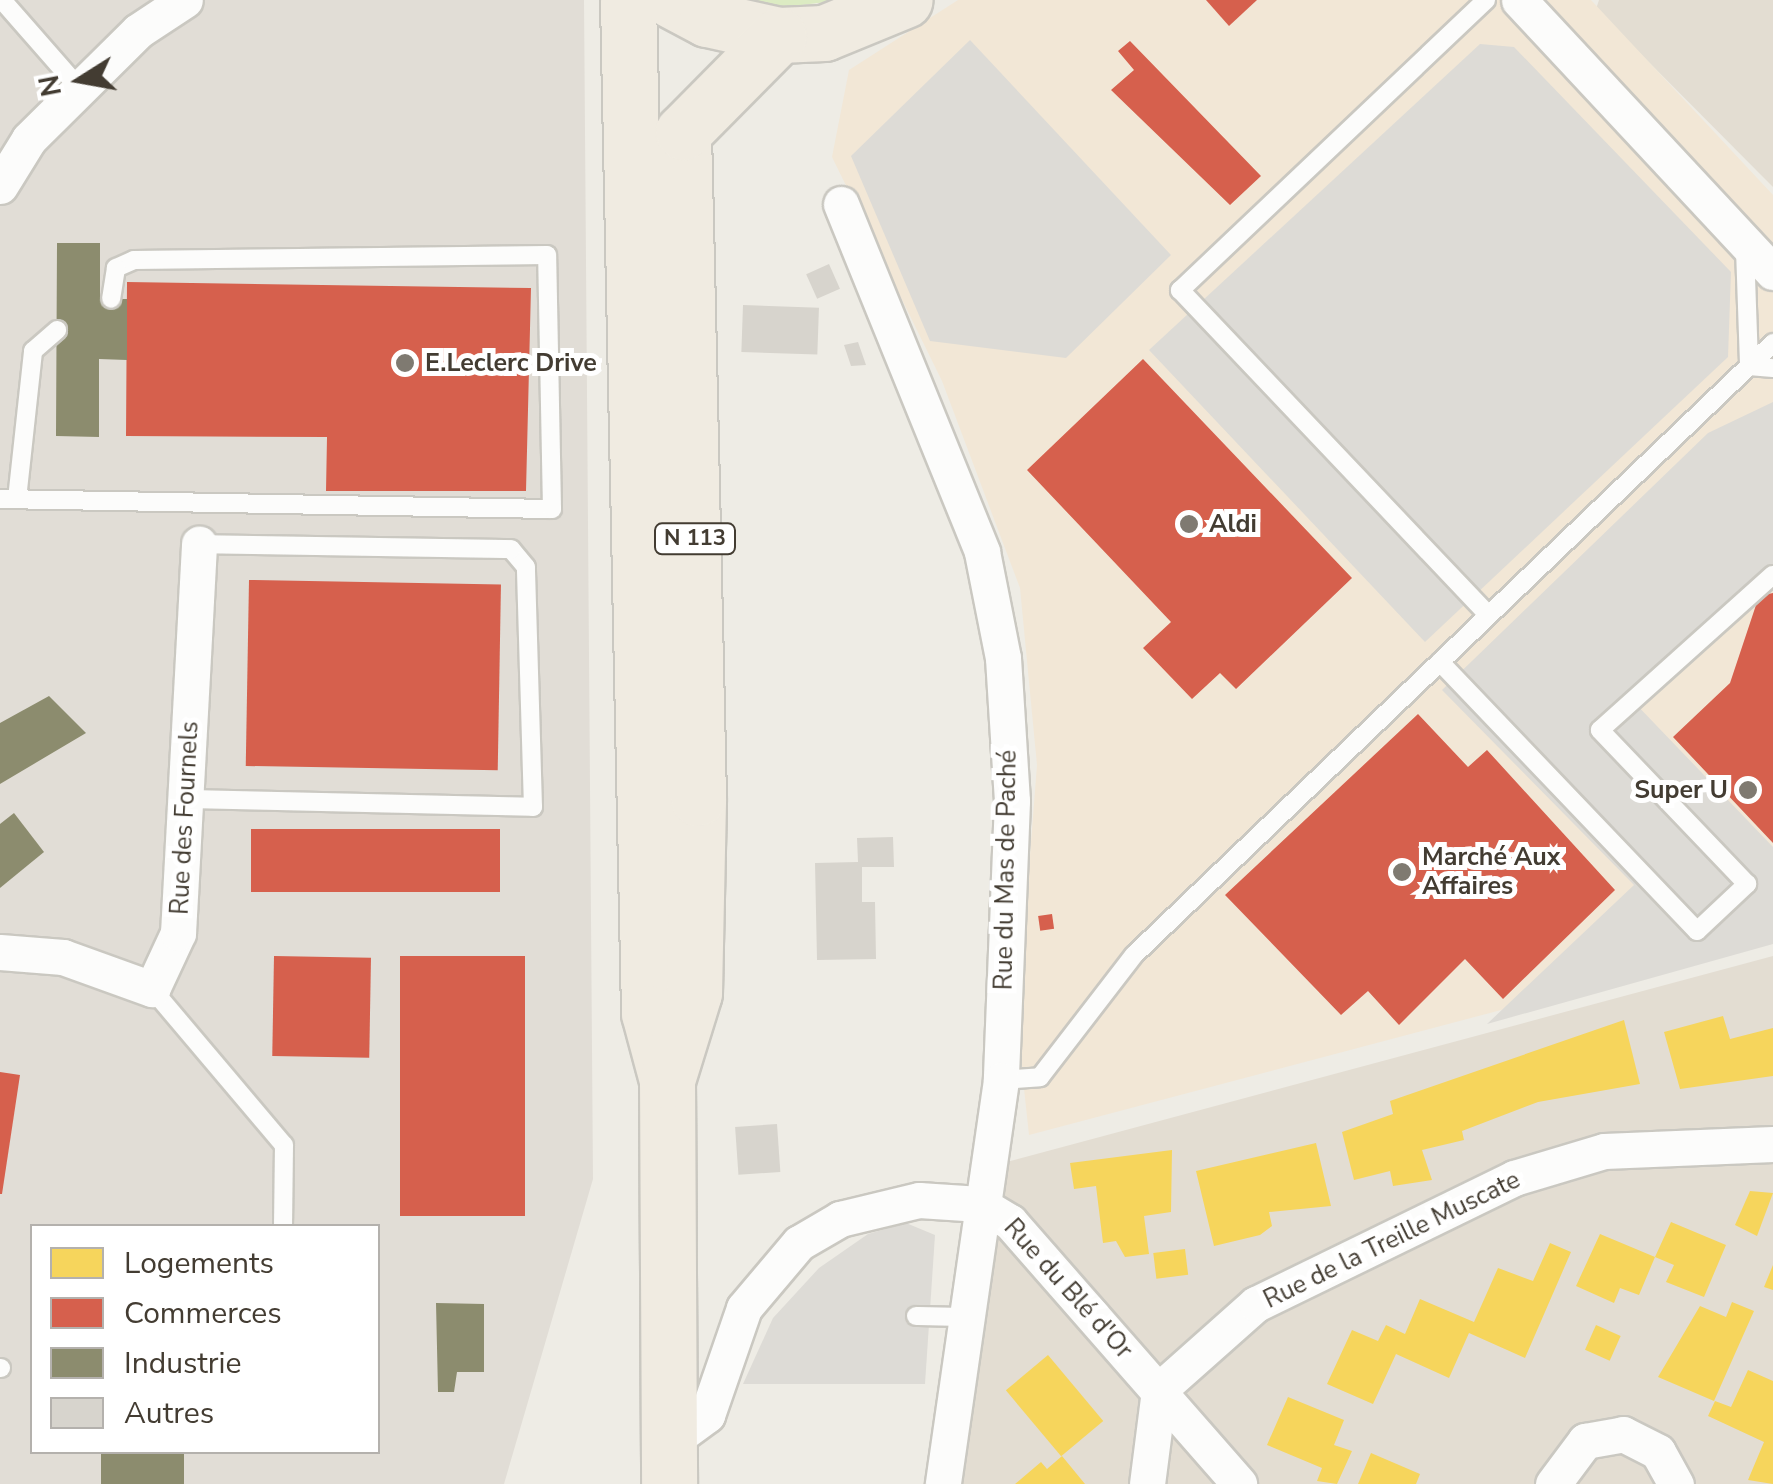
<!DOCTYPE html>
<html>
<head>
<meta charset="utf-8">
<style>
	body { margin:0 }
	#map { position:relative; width:1773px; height:1484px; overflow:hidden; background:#eeece5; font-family:"Nunito Sans",sans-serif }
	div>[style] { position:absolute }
	.residential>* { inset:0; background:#e3ddd2 }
	.commercial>* { inset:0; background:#f2e7d6 }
	.industrial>* { inset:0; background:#e1ddd6 }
	.green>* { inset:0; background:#dcebc3 }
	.parking>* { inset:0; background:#dddbd6 }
	.homes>* { inset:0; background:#f6d55c; transform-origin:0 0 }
	.shops>* { inset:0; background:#d6604d; transform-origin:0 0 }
	.industry>* { inset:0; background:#8c8c6e; transform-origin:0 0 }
	.building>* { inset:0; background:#d7d4cd; transform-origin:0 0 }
	.roads { filter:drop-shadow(2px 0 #cac8c1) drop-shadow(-2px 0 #cac8c1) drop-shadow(0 2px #cac8c1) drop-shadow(0 -2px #cac8c1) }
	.lane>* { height:18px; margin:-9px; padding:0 9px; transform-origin:9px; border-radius:9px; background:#fcfcfb }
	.street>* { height:35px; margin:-17.5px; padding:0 17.5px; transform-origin:17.5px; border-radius:17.5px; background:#fcfcfb }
	.primary>* { height:55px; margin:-27.5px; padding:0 27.5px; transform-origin:27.5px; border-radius:27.5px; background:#f0ebe1 }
	.dots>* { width:28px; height:28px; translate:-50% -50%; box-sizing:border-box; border:5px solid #fff; border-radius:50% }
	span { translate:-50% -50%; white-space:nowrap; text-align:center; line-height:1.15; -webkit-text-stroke:10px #fff; paint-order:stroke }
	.shield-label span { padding:2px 8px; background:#fff; border:2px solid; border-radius:8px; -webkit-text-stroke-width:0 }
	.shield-label { font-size:22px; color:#433c32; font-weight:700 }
	.poi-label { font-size:25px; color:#433c32; font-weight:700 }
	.left { translate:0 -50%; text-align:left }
	.right { translate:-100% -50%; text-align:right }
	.street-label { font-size:25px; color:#433c32 }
	.legend { position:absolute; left:30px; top:1224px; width:350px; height:230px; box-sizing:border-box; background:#fff; border:2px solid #b4b1ad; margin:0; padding:12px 18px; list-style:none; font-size:30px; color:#433c32 }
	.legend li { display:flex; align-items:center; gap:20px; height:50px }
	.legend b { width:50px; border:2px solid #b4b1ad }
	.north { position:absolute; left:30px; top:30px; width:100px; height:100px; -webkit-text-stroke:8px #fff; paint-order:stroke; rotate:259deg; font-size:28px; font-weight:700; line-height:40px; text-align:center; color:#433c32 }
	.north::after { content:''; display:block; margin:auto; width:35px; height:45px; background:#433c32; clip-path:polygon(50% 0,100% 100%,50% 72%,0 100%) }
</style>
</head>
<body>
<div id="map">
	<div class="residential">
		<div style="clip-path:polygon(1599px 0,1773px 0,1773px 187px,1596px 9px)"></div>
		<div style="clip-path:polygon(1773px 956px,1773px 1484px,955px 1484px,999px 1164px)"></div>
	</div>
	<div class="commercial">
		<div style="clip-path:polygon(958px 0,1591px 0,1773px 195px,1773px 938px,1029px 1135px,1017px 1023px,1037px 765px,1020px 588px,942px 381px,832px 157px,849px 70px)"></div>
	</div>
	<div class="industrial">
		<div style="clip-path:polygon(evenodd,0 0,584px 0,593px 1179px,504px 1484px,0 1484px,0 0,32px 1226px,378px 1226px,378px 1452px,32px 1452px,32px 1226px)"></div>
	</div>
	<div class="green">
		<div style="clip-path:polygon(730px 0,843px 0,760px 10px)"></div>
	</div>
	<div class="parking">
		<div style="clip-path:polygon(970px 40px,1171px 255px,1066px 358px,930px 341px,851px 156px)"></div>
		<div style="clip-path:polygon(1480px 44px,1514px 47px,1731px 272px,1728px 357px,1425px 642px,1149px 350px)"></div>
		<div style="clip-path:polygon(1773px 402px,1773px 566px,1632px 700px,1773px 847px,1773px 944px,1487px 1024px,1634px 885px,1442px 690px,1708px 433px)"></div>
		<div style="clip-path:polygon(906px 1223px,935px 1235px,925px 1384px,743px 1384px,773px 1318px,819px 1268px,868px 1234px)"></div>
	</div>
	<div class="homes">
		<div style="clip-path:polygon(1723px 1016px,1730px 1039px,1773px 1028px,1773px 1076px,1680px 1089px,1664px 1032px)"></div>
		<div style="clip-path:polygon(1624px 1020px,1640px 1084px,1538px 1102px,1462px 1131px,1464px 1140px,1422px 1150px,1432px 1180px,1393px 1186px,1390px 1171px,1354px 1180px,1342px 1132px,1393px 1114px,1390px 1101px)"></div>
		<div style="clip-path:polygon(1316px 1143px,1331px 1206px,1269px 1212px,1272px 1226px,1260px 1235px,1214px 1246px,1196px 1171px)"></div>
		<div style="clip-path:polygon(1172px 1150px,1171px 1212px,1144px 1216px,1149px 1254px,1125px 1257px,1116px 1241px,1103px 1243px,1096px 1186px,1074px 1189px,1070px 1163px)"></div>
		<div style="clip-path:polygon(1750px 1191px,1773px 1193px,1757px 1236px,1735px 1225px)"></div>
		<div style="clip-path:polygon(1671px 1222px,1726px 1245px,1704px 1297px,1666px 1282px,1674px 1265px,1655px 1257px)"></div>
		<div style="clip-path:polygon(1600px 1234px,1655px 1257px,1639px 1295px,1620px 1288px,1614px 1303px,1576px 1286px)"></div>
		<div style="clip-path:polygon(1550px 1243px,1571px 1252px,1525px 1358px,1469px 1333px,1449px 1378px,1396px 1354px,1373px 1404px,1327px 1384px,1352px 1330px,1378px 1341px,1386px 1325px,1405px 1334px,1420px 1299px,1474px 1322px,1498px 1268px,1533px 1281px)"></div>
		<div style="left:1185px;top:1249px;width:26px;height:32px;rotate:83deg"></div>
		<div style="clip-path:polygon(1773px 1265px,1773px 1290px,1764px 1287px)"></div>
		<div style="clip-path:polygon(1732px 1302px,1754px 1311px,1714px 1401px,1658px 1377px,1700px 1306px,1726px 1317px)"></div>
		<div style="left:1596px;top:1325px;width:27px;height:27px;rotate:24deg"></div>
		<div style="left:1048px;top:1355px;width:86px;height:55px;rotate:50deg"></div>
		<div style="clip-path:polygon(1748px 1370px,1773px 1381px,1773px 1484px,1748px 1480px,1764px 1442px,1708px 1416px,1715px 1401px,1731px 1407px)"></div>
		<div style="clip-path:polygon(1288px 1397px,1344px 1420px,1334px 1445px,1352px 1451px,1337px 1484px,1317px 1481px,1322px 1468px,1267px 1445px)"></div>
		<div style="clip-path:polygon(1371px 1453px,1420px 1474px,1416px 1484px,1358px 1484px)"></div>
		<div style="clip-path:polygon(1062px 1456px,1085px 1484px,1015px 1484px,1041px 1462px,1047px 1469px)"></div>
	</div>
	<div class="shops">
		<div style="clip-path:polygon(1206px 0,1257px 0,1229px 26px)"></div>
		<div style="clip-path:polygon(1130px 41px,1261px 176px,1230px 205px,1111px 90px,1134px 70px,1118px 51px)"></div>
		<div style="clip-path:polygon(127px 282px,531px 288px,526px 491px,326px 491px,327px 437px,126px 436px)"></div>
		<div style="clip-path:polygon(1143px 359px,1352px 578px,1236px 689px,1220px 673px,1192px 699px,1143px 648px,1171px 622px,1027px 470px)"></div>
		<div style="left:249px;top:580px;width:252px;height:186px;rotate:1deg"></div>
		<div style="clip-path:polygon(1773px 593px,1773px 843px,1673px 737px,1730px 683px,1759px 596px)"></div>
		<div style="clip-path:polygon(1418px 714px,1468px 767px,1487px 750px,1615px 890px,1503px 999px,1465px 959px,1399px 1025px,1368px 991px,1341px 1015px,1225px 895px)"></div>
		<div style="left:251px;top:829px;width:249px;height:63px"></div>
		<div style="left:1052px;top:914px;width:15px;height:14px;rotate:82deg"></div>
		<div style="left:274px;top:956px;width:97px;height:100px;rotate:1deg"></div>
		<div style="left:400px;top:956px;width:125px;height:260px"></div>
		<div style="clip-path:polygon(0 1072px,20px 1075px,2px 1194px,0 1194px)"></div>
	</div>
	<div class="industry">
		<div style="clip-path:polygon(57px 243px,100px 243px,100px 299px,127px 299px,127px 360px,99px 359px,99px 437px,56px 436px)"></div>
		<div style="clip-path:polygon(49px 696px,86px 733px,0 784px,0 723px)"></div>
		<div style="clip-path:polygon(14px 813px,44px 852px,0 888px,0 824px)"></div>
		<div style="clip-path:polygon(436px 1303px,484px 1304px,484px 1372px,457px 1372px,454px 1392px,438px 1392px)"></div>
		<div style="left:101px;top:1452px;width:83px;height:32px"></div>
	</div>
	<div class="building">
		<div style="left:829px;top:264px;width:27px;height:25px;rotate:66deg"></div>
		<div style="left:743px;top:305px;width:76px;height:47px;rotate:2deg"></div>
		<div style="clip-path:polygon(858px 342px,866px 365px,851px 366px,844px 345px)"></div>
		<div style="clip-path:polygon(893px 837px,894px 867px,862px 867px,862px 902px,875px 902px,876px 959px,817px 960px,815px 863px,858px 862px,857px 838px)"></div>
		<div style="left:777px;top:1124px;width:48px;height:42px;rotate:86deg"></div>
	</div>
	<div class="roads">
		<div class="lane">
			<div style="left:2px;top:0;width:118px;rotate:48.8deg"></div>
			<div style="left:1486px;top:0;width:422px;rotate:136.5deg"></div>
			<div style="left:1180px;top:290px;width:448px;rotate:46.5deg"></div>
			<div style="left:1745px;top:249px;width:117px;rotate:88deg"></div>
			<div style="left:1749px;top:366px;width:24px;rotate:5deg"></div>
			<div style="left:0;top:499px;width:552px;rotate:1.04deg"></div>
			<div style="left:552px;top:509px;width:254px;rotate:-91.1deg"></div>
			<div style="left:547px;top:255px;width:413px;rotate:179.3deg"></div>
			<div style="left:134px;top:260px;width:20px;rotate:156deg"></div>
			<div style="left:116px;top:268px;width:31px;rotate:99deg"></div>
			<div style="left:17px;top:499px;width:149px;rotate:-83.8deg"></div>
			<div style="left:33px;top:351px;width:32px;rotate:-41deg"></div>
			<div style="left:1440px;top:662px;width:372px;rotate:46.3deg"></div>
			<div style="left:1697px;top:931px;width:69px;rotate:-43.2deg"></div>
			<div style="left:1747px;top:884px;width:213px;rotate:-133.7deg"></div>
			<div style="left:1600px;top:730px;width:232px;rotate:-41.9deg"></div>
			<div style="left:187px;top:799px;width:346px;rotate:1.3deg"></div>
			<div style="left:533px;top:807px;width:240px;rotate:-91.7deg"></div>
			<div style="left:526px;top:567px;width:23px;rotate:-130deg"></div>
			<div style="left:511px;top:549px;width:312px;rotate:-179.1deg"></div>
			<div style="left:152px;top:989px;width:204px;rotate:49.8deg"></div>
			<div style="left:284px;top:1145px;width:81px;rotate:90.7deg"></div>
			<div style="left:1001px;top:1080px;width:39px;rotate:-4deg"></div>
			<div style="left:1040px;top:1077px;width:154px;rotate:-52.4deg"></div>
			<div style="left:1134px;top:955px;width:885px;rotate:-43.76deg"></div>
			<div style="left:916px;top:1316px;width:49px;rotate:1.2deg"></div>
			<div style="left:0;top:1368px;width:1px"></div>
		</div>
		<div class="street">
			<div style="left:1519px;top:0;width:372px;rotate:47deg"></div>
			<div style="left:0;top:186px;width:55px;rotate:-58.3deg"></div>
			<div style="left:29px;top:139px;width:153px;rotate:-44.7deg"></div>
			<div style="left:138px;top:31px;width:56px;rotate:-33.4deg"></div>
			<div style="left:841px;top:204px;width:375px;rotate:67.9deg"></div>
			<div style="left:982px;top:552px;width:108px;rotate:78.8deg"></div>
			<div style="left:1003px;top:658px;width:143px;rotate:86.4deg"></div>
			<div style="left:1012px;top:801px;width:279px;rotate:92.3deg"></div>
			<div style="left:1001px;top:1080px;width:408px;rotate:98.2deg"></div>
			<div style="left:0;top:952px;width:63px;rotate:4.5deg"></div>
			<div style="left:63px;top:957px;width:95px;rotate:19.8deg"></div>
			<div style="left:152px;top:989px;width:62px;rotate:-65.1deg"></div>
			<div style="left:178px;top:933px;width:390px;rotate:-86.9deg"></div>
			<div style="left:670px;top:1442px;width:46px;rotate:-36.1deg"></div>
			<div style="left:707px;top:1415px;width:113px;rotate:-70.9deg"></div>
			<div style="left:744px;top:1308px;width:85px;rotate:-49.8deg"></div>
			<div style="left:799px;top:1243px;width:48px;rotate:-30.3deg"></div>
			<div style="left:840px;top:1219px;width:81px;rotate:-13.5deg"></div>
			<div style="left:919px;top:1200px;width:61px;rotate:3.8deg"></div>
			<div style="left:980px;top:1204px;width:35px;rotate:31deg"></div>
			<div style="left:1010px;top:1222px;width:348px;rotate:48.8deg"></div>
			<div style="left:1147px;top:1484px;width:95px;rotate:-82.7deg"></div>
			<div style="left:1159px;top:1390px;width:130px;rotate:-41.6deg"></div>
			<div style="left:1256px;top:1304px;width:287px;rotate:-26deg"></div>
			<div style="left:1514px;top:1178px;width:94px;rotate:-16.7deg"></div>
			<div style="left:1604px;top:1151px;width:169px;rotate:-2.4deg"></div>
			<div style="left:1553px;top:1484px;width:54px;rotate:-53.3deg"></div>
			<div style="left:1585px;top:1441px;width:39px;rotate:-10deg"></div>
			<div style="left:1623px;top:1434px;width:39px;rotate:27deg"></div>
			<div style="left:1658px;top:1452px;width:37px;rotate:61deg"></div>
		</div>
		<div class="primary">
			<div style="left:628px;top:0;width:1013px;rotate:88.81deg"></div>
			<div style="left:649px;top:1013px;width:69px;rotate:75deg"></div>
			<div style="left:667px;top:1080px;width:404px;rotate:89.7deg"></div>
			<div style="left:671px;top:0;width:41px;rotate:27.8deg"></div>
			<div style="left:707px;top:19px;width:74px;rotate:12.5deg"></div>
			<div style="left:779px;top:35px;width:45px;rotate:-2.5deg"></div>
			<div style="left:824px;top:33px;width:87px;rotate:-22.2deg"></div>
			<div style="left:667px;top:1080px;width:91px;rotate:-72.8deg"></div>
			<div style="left:694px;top:993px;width:195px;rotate:-88.8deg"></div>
			<div style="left:698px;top:798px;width:666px;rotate:-91.29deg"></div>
			<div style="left:683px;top:132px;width:136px;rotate:-45.3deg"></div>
		</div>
	</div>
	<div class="dots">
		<div style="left:405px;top:363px;background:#7f7a71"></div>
		<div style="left:1189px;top:524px;background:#7f7a71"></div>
		<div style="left:1748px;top:790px;background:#7f7a71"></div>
		<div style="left:1402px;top:872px;background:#7f7a71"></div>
	</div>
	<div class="shield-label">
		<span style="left:695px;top:539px">N 113</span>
	</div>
	<div class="poi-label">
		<span class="left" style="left:425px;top:363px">E.Leclerc Drive</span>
		<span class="left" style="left:1209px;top:524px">Aldi</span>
		<span class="right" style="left:1728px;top:790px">Super U</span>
		<span class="left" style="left:1422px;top:872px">Marché Aux<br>Affaires</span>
	</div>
	<div class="street-label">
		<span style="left:185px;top:818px;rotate:-87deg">Rue des Fournels</span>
		<span style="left:1006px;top:870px;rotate:-89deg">Rue du Mas de Paché</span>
		<span style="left:1392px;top:1240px;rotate:-26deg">Rue de la Treille Muscate</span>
		<span style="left:1068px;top:1289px;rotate:48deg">Rue du Blé d'Or</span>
	</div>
	<ul class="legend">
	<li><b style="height:28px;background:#f6d55c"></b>Logements</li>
	<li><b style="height:28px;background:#d6604d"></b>Commerces</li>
	<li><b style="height:28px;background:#8c8c6e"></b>Industrie</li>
	<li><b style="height:28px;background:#d7d4cd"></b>Autres</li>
	</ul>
	<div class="north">N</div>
</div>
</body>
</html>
